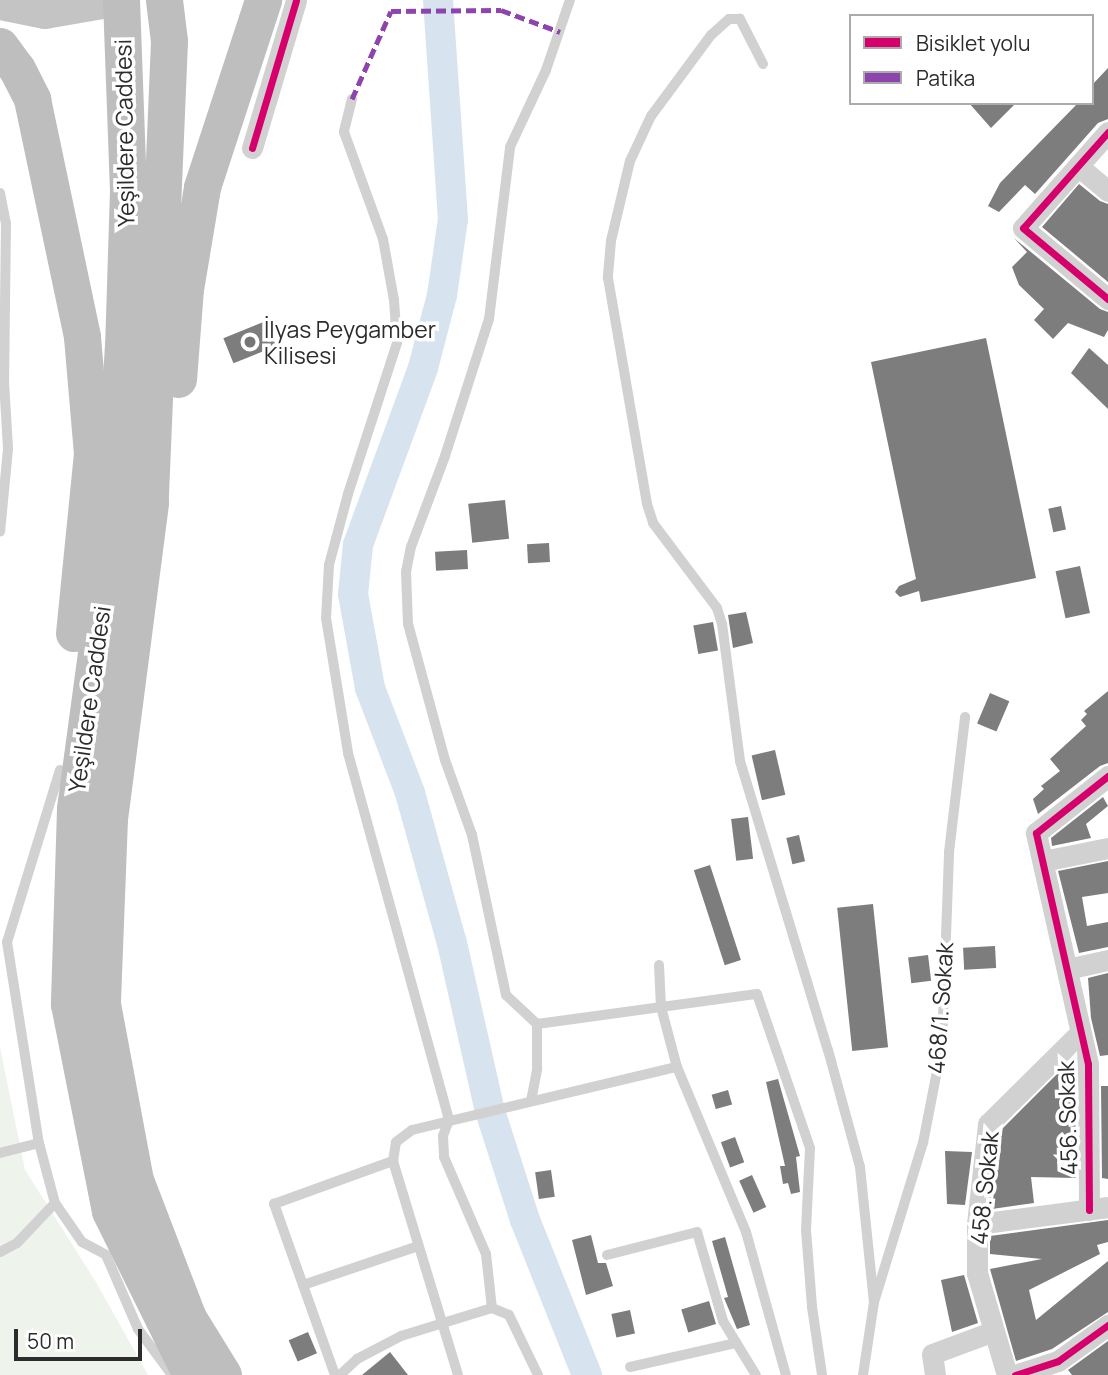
<!DOCTYPE html>
<html>
<head>
<meta charset="utf-8">
<style>
	body { margin:0 }
	#map { position:relative; width:1108px; height:1375px; overflow:hidden; background:#fff; font-family:Manrope,sans-serif }
	div>[style] { position:absolute }
	.green>* { inset:0; background:#eef3eb }
	.river>* { height:30px; margin:-15px; padding:0 15px; transform-origin:15px; border-radius:15px; background:#d7e4f0 }
	.building>* { inset:0; background:#7d7d7d; transform-origin:0 0 }
	.lane>* { height:10px; margin:-5px; padding:0 5px; transform-origin:5px; border-radius:5px; background:#d1d1d1 }
	.street>* { height:21px; margin:-10.5px; padding:0 10.5px; transform-origin:10.5px; border-radius:10.5px; background:#d1d1d1 }
	.primary>* { height:32px; margin:-16px; padding:0 16px; transform-origin:16px; border-radius:16px; background:#c4c4c4 }
	.highway>* { height:37px; margin:-18.5px; padding:0 18.5px; transform-origin:18.5px; border-radius:18.5px; background:#bebebe }
	.quiet>* { height:5px; margin-top:-2.5px; transform-origin:0; background:repeating-linear-gradient(90deg,#8e44ad 0 10px,transparent 0 15px) }
	.cycleway>* { height:7px; margin:-3.5px; padding:0 3.5px; transform-origin:3.5px; border-radius:3.5px; background:#d6006c }
	.dots>* { width:19px; height:19px; translate:-50% -50%; box-sizing:border-box; border:4px solid #fff; border-radius:50% }
	span { translate:-50% -50%; white-space:nowrap; text-align:center; line-height:1.15; -webkit-text-stroke:7px #fff; paint-order:stroke }
	.street-label { font-size:23px; color:#2c2c2c }
	.poi-label { font-size:23px; color:#2c2c2c }
	.left { translate:0 -50%; text-align:left }
	.legend { position:absolute; left:849px; top:14px; width:245px; height:91px; box-sizing:border-box; background:#fff; border:2px solid #ababab; margin:0; padding:9px 12px; list-style:none; font-size:21px; color:#2c2c2c }
	.legend li { display:flex; align-items:center; gap:14px; height:35px }
	.legend b { width:35px; border:2px solid #ababab }
	.scale { position:absolute; left:14px; top:1329px; width:128px; height:32px; box-sizing:border-box; border:4px solid #2c2c2c; border-top:0; padding-left:9px; font-size:21px; line-height:24px; white-space:nowrap; color:#2c2c2c; -webkit-text-stroke:5px #fff; paint-order:stroke }
</style>
</head>
<body>
<div id="map">
	<div class="green">
		<div style="clip-path:polygon(0 1047px,25px 1170px,96px 1282px,148px 1375px,0 1375px)"></div>
	</div>
	<div class="river">
		<div style="left:438px;top:0;width:220px;rotate:86.1deg"></div>
		<div style="left:453px;top:219px;width:77px;rotate:98.2deg"></div>
		<div style="left:442px;top:295px;width:75px;rotate:104.6deg"></div>
		<div style="left:423px;top:368px;width:189px;rotate:110.2deg"></div>
		<div style="left:358px;top:545px;width:49px;rotate:95.8deg"></div>
		<div style="left:353px;top:594px;width:96px;rotate:79.7deg"></div>
		<div style="left:370px;top:688px;width:112px;rotate:69.1deg"></div>
		<div style="left:410px;top:793px;width:156px;rotate:74.4deg"></div>
		<div style="left:452px;top:943px;width:172px;rotate:77.3deg"></div>
		<div style="left:490px;top:1111px;width:114px;rotate:72.2deg"></div>
		<div style="left:525px;top:1220px;width:167px;rotate:68.2deg"></div>
	</div>
	<div class="building">
		<div style="clip-path:polygon(1108px 68px,1108px 119px,1098px 123px,1035px 194px,1025px 185px,999px 212px,988px 206px,1000px 183px,1078px 103px,1092px 103px,1092px 85px)"></div>
		<div style="clip-path:polygon(969px 103px,1016px 103px,991px 128px)"></div>
		<div style="clip-path:polygon(1079px 184px,1100px 201px,1108px 204px,1108px 282px,1042px 227px)"></div>
		<div style="clip-path:polygon(1014px 238px,1100px 309px,1108px 312px,1108px 330px,1104px 337px,1068px 323px,1053px 339px,1034px 320px,1044px 309px,1019px 285px,1012px 267px,1027px 252px)"></div>
		<div style="left:266px;top:321px;width:27px;height:46px;rotate:68deg"></div>
		<div style="clip-path:polygon(986px 338px,1036px 578px,921px 602px,919px 591px,900px 597px,895px 592px,899px 586px,916px 579px,871px 362px)"></div>
		<div style="clip-path:polygon(1089px 348px,1108px 365px,1108px 409px,1071px 373px)"></div>
		<div style="left:505px;top:500px;width:39px;height:37px;rotate:84deg"></div>
		<div style="left:1061px;top:506px;width:24px;height:13px;rotate:78deg"></div>
		<div style="left:549px;top:543px;width:19px;height:22px;rotate:87deg"></div>
		<div style="left:467px;top:550px;width:19px;height:32px;rotate:87deg"></div>
		<div style="left:1080px;top:566px;width:48px;height:25px;rotate:78deg"></div>
		<div style="clip-path:polygon(746px 612px,753px 643px,733px 648px,728px 615px)"></div>
		<div style="left:713px;top:622px;width:29px;height:20px;rotate:80deg"></div>
		<div style="clip-path:polygon(1108px 691px,1108px 763px,1100px 766px,1038px 814px,1033px 799px,1044px 789px,1041px 786px,1060px 771px,1050px 759px,1086px 726px,1081px 720px,1087px 714px,1084px 711px)"></div>
		<div style="left:990px;top:693px;width:21px;height:33px;rotate:23deg"></div>
		<div style="left:775px;top:750px;width:46px;height:24px;rotate:77deg"></div>
		<div style="clip-path:polygon(1103px 797px,1108px 806px,1086px 824px,1091px 838px,1052px 846px,1051px 838px)"></div>
		<div style="left:748px;top:817px;width:42px;height:17px;rotate:83deg"></div>
		<div style="left:799px;top:835px;width:27px;height:13px;rotate:77deg"></div>
		<div style="clip-path:polygon(1108px 861px,1108px 893px,1082px 897px,1087px 926px,1108px 922px,1108px 947px,1079px 953px,1058px 871px)"></div>
		<div style="left:710px;top:865px;width:100px;height:17px;rotate:72deg"></div>
		<div style="left:873px;top:904px;width:144px;height:36px;rotate:84deg"></div>
		<div style="left:995px;top:946px;width:22px;height:32px;rotate:87deg"></div>
		<div style="left:928px;top:955px;width:26px;height:20px;rotate:83deg"></div>
		<div style="clip-path:polygon(1108px 973px,1108px 1055px,1100px 1056px,1091px 1018px,1088px 978px)"></div>
		<div style="clip-path:polygon(1063px 1068px,1075px 1068px,1076px 1178px,1031px 1177px,1034px 1203px,992px 1209px,1001px 1130px)"></div>
		<div style="clip-path:polygon(778px 1079px,800px 1156px,796px 1157px,800px 1192px,791px 1194px,788px 1183px,783px 1184px,780px 1166px,785px 1166px,766px 1082px)"></div>
		<div style="clip-path:polygon(1101px 1086px,1108px 1086px,1108px 1179px,1102px 1178px)"></div>
		<div style="left:728px;top:1090px;width:15px;height:17px;rotate:74deg"></div>
		<div style="left:735px;top:1137px;width:27px;height:15px;rotate:70deg"></div>
		<div style="clip-path:polygon(945px 1151px,972px 1152px,965px 1205px,947px 1204px)"></div>
		<div style="left:551px;top:1170px;width:27px;height:16px;rotate:82deg"></div>
		<div style="left:752px;top:1175px;width:35px;height:14px;rotate:66deg"></div>
		<div style="clip-path:polygon(1108px 1220px,1108px 1242px,1097px 1245px,1100px 1254px,1029px 1290px,1036px 1320px,1108px 1261px,1108px 1312px,1052px 1349px,1016px 1361px,990px 1269px,1042px 1259px,990px 1254px,990px 1236px)"></div>
		<div style="clip-path:polygon(591px 1235px,598px 1263px,606px 1263px,613px 1286px,586px 1295px,572px 1240px)"></div>
		<div style="clip-path:polygon(725px 1237px,750px 1325px,737px 1329px,724px 1298px,728px 1297px,712px 1241px)"></div>
		<div style="clip-path:polygon(964px 1275px,978px 1323px,952px 1332px,941px 1280px)"></div>
		<div style="left:709px;top:1301px;width:24px;height:29px;rotate:73deg"></div>
		<div style="left:630px;top:1310px;width:24px;height:19px;rotate:78deg"></div>
		<div style="left:308px;top:1332px;width:23px;height:21px;rotate:67deg"></div>
		<div style="clip-path:polygon(1108px 1341px,1108px 1375px,1072px 1375px,1068px 1370px)"></div>
		<div style="clip-path:polygon(390px 1352px,408px 1375px,362px 1375px)"></div>
	</div>
	<div class="lane">
		<div style="left:763px;top:64px;width:51px;rotate:-117.1deg"></div>
		<div style="left:740px;top:19px;width:11px;rotate:180deg"></div>
		<div style="left:729px;top:19px;width:24px;rotate:138deg"></div>
		<div style="left:711px;top:35px;width:101px;rotate:126.5deg"></div>
		<div style="left:651px;top:116px;width:50px;rotate:115deg"></div>
		<div style="left:630px;top:161px;width:82px;rotate:103.4deg"></div>
		<div style="left:611px;top:241px;width:37px;rotate:95deg"></div>
		<div style="left:608px;top:278px;width:229px;rotate:80.2deg"></div>
		<div style="left:647px;top:504px;width:20px;rotate:72deg"></div>
		<div style="left:653px;top:523px;width:106px;rotate:53deg"></div>
		<div style="left:717px;top:608px;width:17px;rotate:73deg"></div>
		<div style="left:722px;top:624px;width:138px;rotate:82.5deg"></div>
		<div style="left:740px;top:761px;width:302px;rotate:73.1deg"></div>
		<div style="left:828px;top:1050px;width:121px;rotate:74.7deg"></div>
		<div style="left:860px;top:1167px;width:136px;rotate:84.1deg"></div>
		<div style="left:352px;top:99px;width:34px;rotate:104deg"></div>
		<div style="left:344px;top:132px;width:114px;rotate:70deg"></div>
		<div style="left:383px;top:239px;width:62px;rotate:79.8deg"></div>
		<div style="left:394px;top:300px;width:43px;rotate:86deg"></div>
		<div style="left:397px;top:343px;width:159px;rotate:108deg"></div>
		<div style="left:348px;top:494px;width:73px;rotate:105deg"></div>
		<div style="left:329px;top:565px;width:53px;rotate:93.2deg"></div>
		<div style="left:326px;top:618px;width:137px;rotate:80.7deg"></div>
		<div style="left:348px;top:753px;width:381px;rotate:74.6deg"></div>
		<div style="left:449px;top:1120px;width:17px;rotate:111deg"></div>
		<div style="left:443px;top:1136px;width:21px;rotate:87deg"></div>
		<div style="left:444px;top:1157px;width:106px;rotate:66.6deg"></div>
		<div style="left:486px;top:1254px;width:54px;rotate:83.7deg"></div>
		<div style="left:0;top:193px;width:31px;rotate:79deg"></div>
		<div style="left:6px;top:223px;width:158px;rotate:90.7deg"></div>
		<div style="left:4px;top:381px;width:68px;rotate:86.6deg"></div>
		<div style="left:8px;top:449px;width:83px;rotate:95.5deg"></div>
		<div style="left:60px;top:770px;width:180px;rotate:107.1deg"></div>
		<div style="left:7px;top:942px;width:204px;rotate:81deg"></div>
		<div style="left:39px;top:1143px;width:62px;rotate:75.1deg"></div>
		<div style="left:55px;top:1203px;width:47px;rotate:55.3deg"></div>
		<div style="left:82px;top:1242px;width:27px;rotate:28deg"></div>
		<div style="left:106px;top:1255px;width:81px;rotate:66.6deg"></div>
		<div style="left:138px;top:1329px;width:57px;rotate:53.5deg"></div>
		<div style="left:659px;top:965px;width:42px;rotate:87.3deg"></div>
		<div style="left:661px;top:1007px;width:62px;rotate:75.1deg"></div>
		<div style="left:537px;top:1024px;width:222px;rotate:-7.8deg"></div>
		<div style="left:757px;top:994px;width:163px;rotate:71deg"></div>
		<div style="left:810px;top:1148px;width:82px;rotate:92.8deg"></div>
		<div style="left:806px;top:1230px;width:77px;rotate:85.5deg"></div>
		<div style="left:812px;top:1307px;width:69px;rotate:81.6deg"></div>
		<div style="left:531px;top:1101px;width:33px;rotate:-79deg"></div>
		<div style="left:537px;top:1069px;width:45px;rotate:-90deg"></div>
		<div style="left:537px;top:1024px;width:42px;rotate:-136.9deg"></div>
		<div style="left:506px;top:995px;width:164px;rotate:-102deg"></div>
		<div style="left:472px;top:835px;width:80px;rotate:-109.8deg"></div>
		<div style="left:445px;top:760px;width:141px;rotate:-105.2deg"></div>
		<div style="left:408px;top:624px;width:52px;rotate:-92.2deg"></div>
		<div style="left:406px;top:572px;width:25px;rotate:-79deg"></div>
		<div style="left:411px;top:547px;width:97px;rotate:-69.5deg"></div>
		<div style="left:445px;top:456px;width:144px;rotate:-72.2deg"></div>
		<div style="left:489px;top:319px;width:173px;rotate:-83deg"></div>
		<div style="left:510px;top:147px;width:85px;rotate:-64.9deg"></div>
		<div style="left:546px;top:70px;width:74px;rotate:-71.1deg"></div>
		<div style="left:0;top:1153px;width:40px;rotate:-14.4deg"></div>
		<div style="left:0;top:1252px;width:19px;rotate:-28deg"></div>
		<div style="left:17px;top:1243px;width:55px;rotate:-46.5deg"></div>
		<div style="left:607px;top:1255px;width:93px;rotate:-14.3deg"></div>
		<div style="left:697px;top:1232px;width:93px;rotate:73.7deg"></div>
		<div style="left:723px;top:1321px;width:63px;rotate:58.6deg"></div>
		<div style="left:303px;top:1285px;width:121px;rotate:-18.7deg"></div>
		<div style="left:630px;top:1367px;width:109px;rotate:-12.8deg"></div>
		<div style="left:335px;top:1375px;width:182px;rotate:-109.6deg"></div>
		<div style="left:274px;top:1204px;width:127px;rotate:-19.9deg"></div>
		<div style="left:340px;top:1375px;width:23px;rotate:-43deg"></div>
		<div style="left:357px;top:1359px;width:50px;rotate:-27.6deg"></div>
		<div style="left:401px;top:1336px;width:95px;rotate:-17.1deg"></div>
		<div style="left:492px;top:1308px;width:18px;rotate:22deg"></div>
		<div style="left:509px;top:1315px;width:67px;rotate:64.2deg"></div>
		<div style="left:458px;top:1375px;width:224px;rotate:-106.9deg"></div>
		<div style="left:393px;top:1161px;width:19px;rotate:-81deg"></div>
		<div style="left:396px;top:1142px;width:20px;rotate:-37deg"></div>
		<div style="left:412px;top:1130px;width:272px;rotate:-13.4deg"></div>
		<div style="left:677px;top:1067px;width:179px;rotate:67.3deg"></div>
		<div style="left:746px;top:1232px;width:148px;rotate:74.4deg"></div>
		<div style="left:863px;top:1375px;width:74px;rotate:-81.4deg"></div>
		<div style="left:874px;top:1302px;width:166px;rotate:-72.9deg"></div>
		<div style="left:923px;top:1143px;width:100px;rotate:-79deg"></div>
		<div style="left:942px;top:1045px;width:193px;rotate:-87.9deg"></div>
		<div style="left:949px;top:852px;width:136px;rotate:-83.2deg"></div>
	</div>
	<div class="street">
		<div style="left:1108px;top:132px;width:128px;rotate:131.5deg"></div>
		<div style="left:1023px;top:228px;width:111px;rotate:39.9deg"></div>
		<div style="left:252px;top:148px;width:154px;rotate:-73.4deg"></div>
		<div style="left:1078px;top:166px;width:39px;rotate:40deg"></div>
		<div style="left:1043px;top:861px;width:66px;rotate:-11.3deg"></div>
		<div style="left:1067px;top:969px;width:42px;rotate:-12.4deg"></div>
		<div style="left:1089px;top:1210px;width:146px;rotate:-90.4deg"></div>
		<div style="left:1088px;top:1064px;width:237px;rotate:-102.7deg"></div>
		<div style="left:1036px;top:833px;width:92px;rotate:-38.4deg"></div>
		<div style="left:977px;top:1224px;width:132px;rotate:-7.4deg"></div>
		<div style="left:935px;top:1375px;width:21px;rotate:-98deg"></div>
		<div style="left:932px;top:1354px;width:66px;rotate:-20.4deg"></div>
		<div style="left:1007px;top:1375px;width:106px;rotate:-106.4deg"></div>
		<div style="left:977px;top:1273px;width:49px;rotate:-90deg"></div>
		<div style="left:977px;top:1224px;width:101px;rotate:-83.7deg"></div>
		<div style="left:988px;top:1124px;width:129px;rotate:-44.7deg"></div>
		<div style="left:1015px;top:1375px;width:45px;rotate:-18deg"></div>
		<div style="left:1058px;top:1361px;width:62px;rotate:-35.8deg"></div>
	</div>
	<div class="primary">
		<div style="left:0;top:4px;width:46px;rotate:11.3deg"></div>
		<div style="left:45px;top:13px;width:76px;rotate:-9.8deg"></div>
	</div>
	<div class="highway">
		<div style="left:121px;top:0;width:190px;rotate:87.9deg"></div>
		<div style="left:128px;top:190px;width:155px;rotate:91.8deg"></div>
		<div style="left:123px;top:345px;width:197px;rotate:93.5deg"></div>
		<div style="left:111px;top:542px;width:269px;rotate:97.7deg"></div>
		<div style="left:75px;top:809px;width:195px;rotate:91.8deg"></div>
		<div style="left:69px;top:1004px;width:211px;rotate:78.8deg"></div>
		<div style="left:110px;top:1211px;width:183px;rotate:63.7deg"></div>
		<div style="left:164px;top:0;width:41px;rotate:83deg"></div>
		<div style="left:169px;top:41px;width:462px;rotate:92.4deg"></div>
		<div style="left:150px;top:503px;width:318px;rotate:97.4deg"></div>
		<div style="left:109px;top:818px;width:186px;rotate:92.2deg"></div>
		<div style="left:102px;top:1004px;width:179px;rotate:79.4deg"></div>
		<div style="left:135px;top:1180px;width:148px;rotate:69deg"></div>
		<div style="left:188px;top:1318px;width:67px;rotate:58.4deg"></div>
		<div style="left:0;top:46px;width:29px;rotate:54deg"></div>
		<div style="left:17px;top:69px;width:34px;rotate:63deg"></div>
		<div style="left:32px;top:99px;width:243px;rotate:78.1deg"></div>
		<div style="left:82px;top:337px;width:116px;rotate:85.1deg"></div>
		<div style="left:92px;top:453px;width:181px;rotate:95.7deg"></div>
		<div style="left:178px;top:379px;width:90px;rotate:-85.6deg"></div>
		<div style="left:185px;top:289px;width:103px;rotate:-80.5deg"></div>
		<div style="left:202px;top:187px;width:197px;rotate:-71.9deg"></div>
	</div>
	<div class="quiet">
		<div style="left:352px;top:99px;width:96px;rotate:-66.1deg"></div>
		<div style="left:391px;top:11px;width:110px;rotate:-0.5deg"></div>
		<div style="left:501px;top:10px;width:63px;rotate:20.4deg"></div>
	</div>
	<div class="cycleway">
		<div style="left:1108px;top:132px;width:128px;rotate:131.5deg"></div>
		<div style="left:1023px;top:228px;width:111px;rotate:39.9deg"></div>
		<div style="left:252px;top:148px;width:154px;rotate:-73.4deg"></div>
		<div style="left:1089px;top:1210px;width:146px;rotate:-90.4deg"></div>
		<div style="left:1088px;top:1064px;width:237px;rotate:-102.7deg"></div>
		<div style="left:1036px;top:833px;width:92px;rotate:-38.4deg"></div>
		<div style="left:1015px;top:1375px;width:45px;rotate:-18deg"></div>
		<div style="left:1058px;top:1361px;width:62px;rotate:-35.8deg"></div>
	</div>
	<div class="dots">
		<div style="left:250px;top:342px;background:#767676"></div>
	</div>
	<div class="street-label">
		<span style="left:124px;top:133px;rotate:-91deg">Yeşildere Caddesi</span>
		<span style="left:89px;top:699px;rotate:-82deg">Yeşildere Caddesi</span>
		<span style="left:940px;top:1008px;rotate:-86deg">468/1. Sokak</span>
		<span style="left:1067px;top:1118px;rotate:-92deg">456. Sokak</span>
		<span style="left:984px;top:1188px;rotate:-84deg">458. Sokak</span>
	</div>
	<div class="poi-label">
		<span class="left" style="left:264px;top:342px">İlyas Peygamber<br>Kilisesi</span>
	</div>
	<ul class="legend">
	<li><b style="height:9px;background:#d6006c"></b>Bisiklet yolu</li>
	<li><b style="height:9px;background:#8e44ad"></b>Patika</li>
	</ul>
	<div class="scale">50 m</div>
</div>
</body>
</html>
